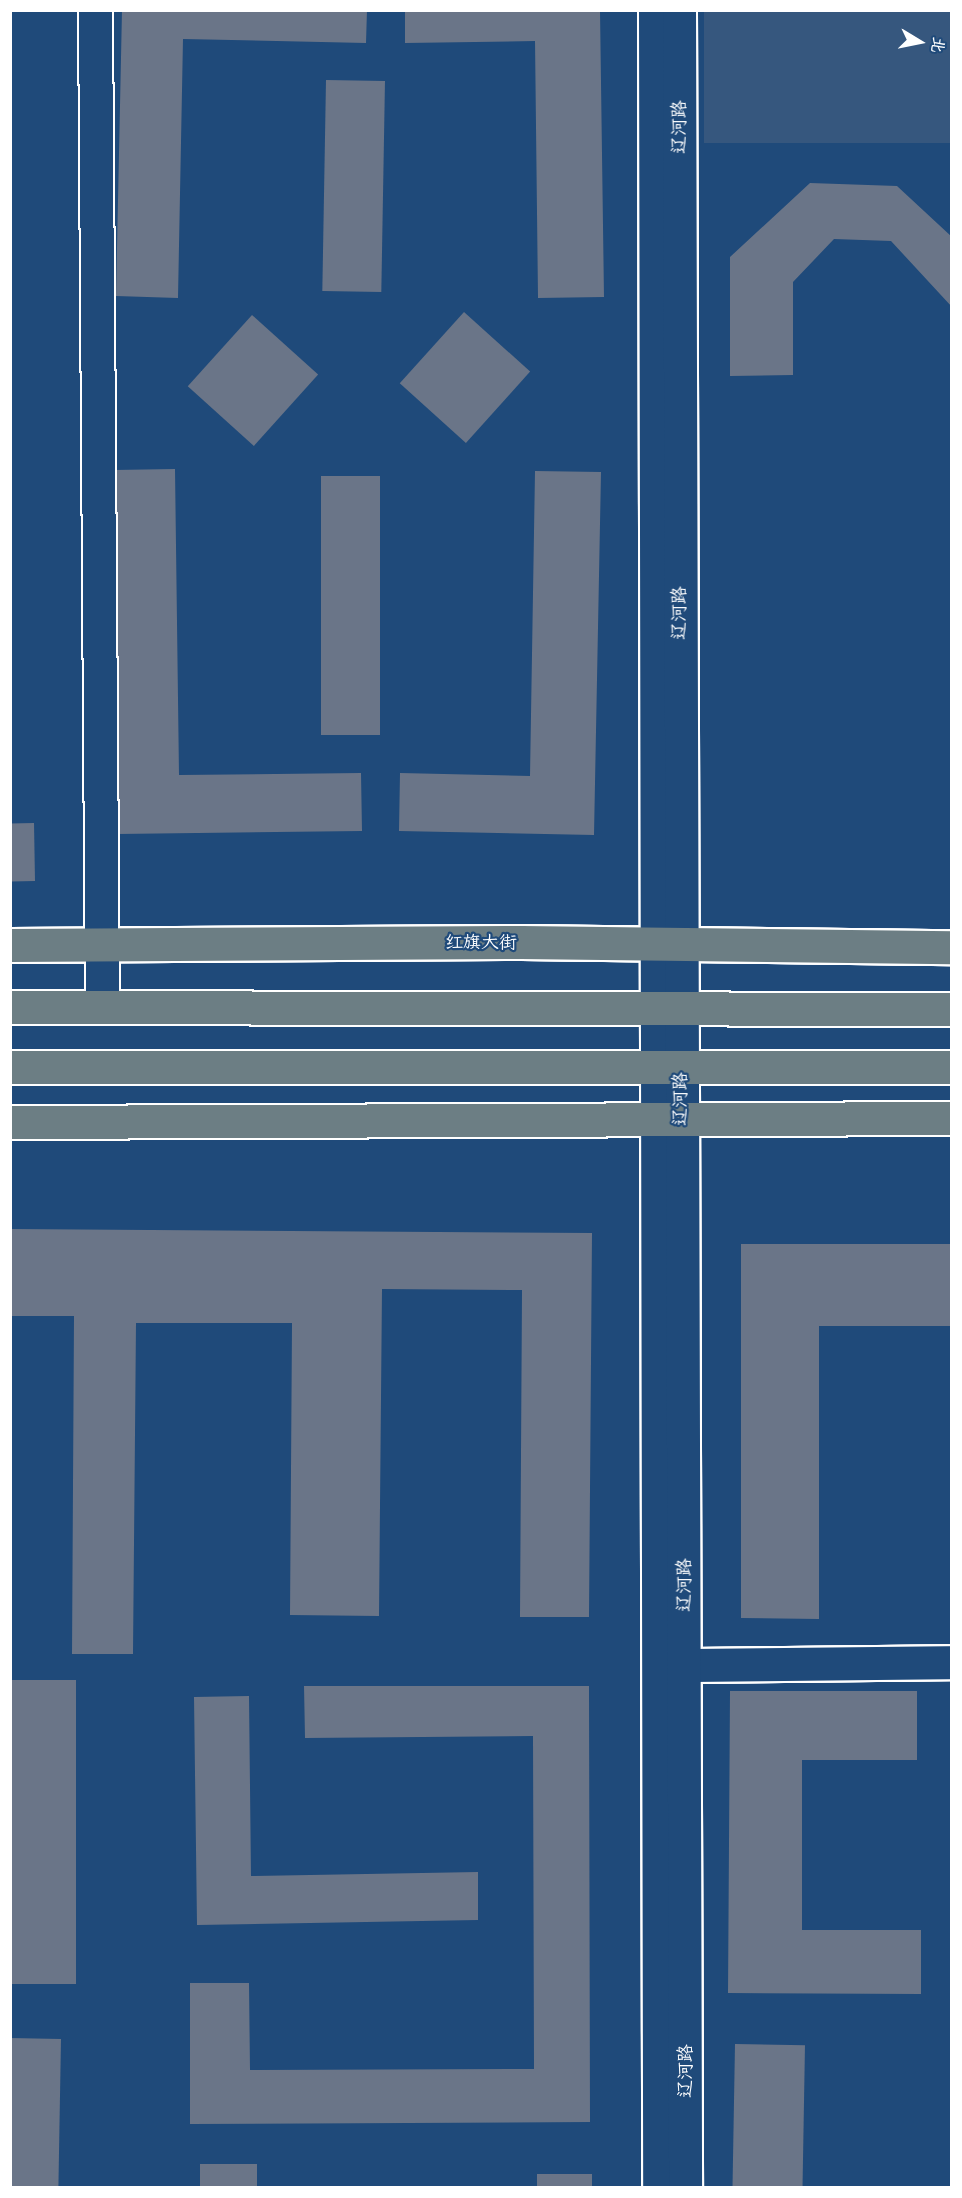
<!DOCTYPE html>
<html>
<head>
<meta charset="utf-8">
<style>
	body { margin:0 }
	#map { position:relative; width:962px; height:2198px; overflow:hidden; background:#1f4a7a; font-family:"Shantell Sans","LXGW WenKai TC",sans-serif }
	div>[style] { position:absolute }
	.built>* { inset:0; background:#36577e; transform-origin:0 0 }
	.building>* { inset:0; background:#6a7588; transform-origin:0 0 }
	.roads { filter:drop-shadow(2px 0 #fff) drop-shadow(-2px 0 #fff) drop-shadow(0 2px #fff) drop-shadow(0 -2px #fff) }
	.minor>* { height:33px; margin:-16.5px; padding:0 16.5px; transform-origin:16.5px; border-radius:16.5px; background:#1f4a7a }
	.secondary>* { height:33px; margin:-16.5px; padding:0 16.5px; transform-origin:16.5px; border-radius:16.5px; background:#1f4a7a }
	.primary>* { height:33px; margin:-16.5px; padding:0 16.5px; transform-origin:16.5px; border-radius:16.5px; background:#6c7e84 }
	span { translate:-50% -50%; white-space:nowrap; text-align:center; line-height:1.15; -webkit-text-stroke:4.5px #1f4a7a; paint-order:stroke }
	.street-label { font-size:18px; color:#fff }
	.frame { position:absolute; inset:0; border:12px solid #fff; pointer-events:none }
	.north { position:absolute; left:890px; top:12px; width:60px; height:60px; -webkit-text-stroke:4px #1f4a7a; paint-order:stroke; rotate:100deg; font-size:16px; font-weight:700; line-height:24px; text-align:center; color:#fff }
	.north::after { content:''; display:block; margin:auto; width:21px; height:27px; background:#fff; clip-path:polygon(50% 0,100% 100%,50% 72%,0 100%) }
</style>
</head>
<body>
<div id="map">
	<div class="built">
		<div style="left:704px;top:11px;width:247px;height:132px"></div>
	</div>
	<div class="building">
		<div style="clip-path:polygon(122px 10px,367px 10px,366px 43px,183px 39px,178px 298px,116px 296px)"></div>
		<div style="clip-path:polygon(405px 10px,600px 10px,604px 297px,538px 298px,535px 41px,405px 43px)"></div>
		<div style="left:326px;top:80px;width:59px;height:211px;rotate:1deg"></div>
		<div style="clip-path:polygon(810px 183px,897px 186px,952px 237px,952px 307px,891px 241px,834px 239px,793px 282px,793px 375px,730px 376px,730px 257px)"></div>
		<div style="left:464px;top:312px;width:89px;height:96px;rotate:42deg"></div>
		<div style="left:252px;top:315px;width:89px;height:96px;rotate:42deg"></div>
		<div style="clip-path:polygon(175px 469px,179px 775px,361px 773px,362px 831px,118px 834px,114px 470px)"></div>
		<div style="clip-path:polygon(535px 471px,601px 472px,594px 835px,399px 831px,400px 773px,530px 776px)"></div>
		<div style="left:321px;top:476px;width:59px;height:259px"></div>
		<div style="left:34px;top:823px;width:58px;height:24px;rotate:89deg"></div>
		<div style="clip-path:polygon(10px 1229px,592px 1233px,589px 1617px,520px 1617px,522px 1290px,382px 1289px,379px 1616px,290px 1615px,292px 1323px,136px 1323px,133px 1654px,72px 1654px,74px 1316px,10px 1316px)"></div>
		<div style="clip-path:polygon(741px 1244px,952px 1244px,952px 1326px,819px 1326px,819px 1619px,741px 1618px)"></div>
		<div style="left:10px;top:1680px;width:66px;height:304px"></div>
		<div style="clip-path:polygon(304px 1686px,589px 1686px,590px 2122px,190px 2124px,190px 1983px,249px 1983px,250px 2070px,534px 2069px,533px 1736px,305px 1738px)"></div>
		<div style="clip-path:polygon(730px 1691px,917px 1691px,917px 1760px,802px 1760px,802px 1930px,921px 1930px,921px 1994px,728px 1993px)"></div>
		<div style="clip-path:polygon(249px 1696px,251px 1876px,478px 1872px,478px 1920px,197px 1925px,194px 1697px)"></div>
		<div style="left:10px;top:2038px;width:51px;height:150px;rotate:1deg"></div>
		<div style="left:735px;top:2044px;width:70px;height:144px;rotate:1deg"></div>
		<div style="left:257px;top:2164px;width:24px;height:57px;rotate:90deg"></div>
		<div style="left:592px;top:2174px;width:14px;height:55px;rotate:90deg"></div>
	</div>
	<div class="roads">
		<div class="minor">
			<div style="left:95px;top:10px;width:996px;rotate:89.6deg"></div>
			<div style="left:685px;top:1665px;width:267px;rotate:-0.6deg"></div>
		</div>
		<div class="secondary">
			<div style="left:655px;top:10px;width:2178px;rotate:89.89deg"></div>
			<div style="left:679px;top:10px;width:2178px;rotate:89.84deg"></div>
		</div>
		<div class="primary">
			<div style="left:10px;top:945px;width:511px;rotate:-0.34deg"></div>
			<div style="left:521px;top:942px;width:431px;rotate:0.7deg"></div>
			<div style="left:10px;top:1007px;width:942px;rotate:0.12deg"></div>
			<div style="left:10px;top:1067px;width:942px"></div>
			<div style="left:10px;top:1122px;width:942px;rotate:-0.24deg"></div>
		</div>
	</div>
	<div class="street-label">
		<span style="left:679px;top:127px;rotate:-90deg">辽河路</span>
		<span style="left:679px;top:613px;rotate:-90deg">辽河路</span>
		<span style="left:481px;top:942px">红旗大街</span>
		<span style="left:680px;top:1099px;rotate:-90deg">辽河路</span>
		<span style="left:684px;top:1585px;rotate:-90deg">辽河路</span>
		<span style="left:685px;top:2071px;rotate:-90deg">辽河路</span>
	</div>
	<div class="frame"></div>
	<div class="north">北</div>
</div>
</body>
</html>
